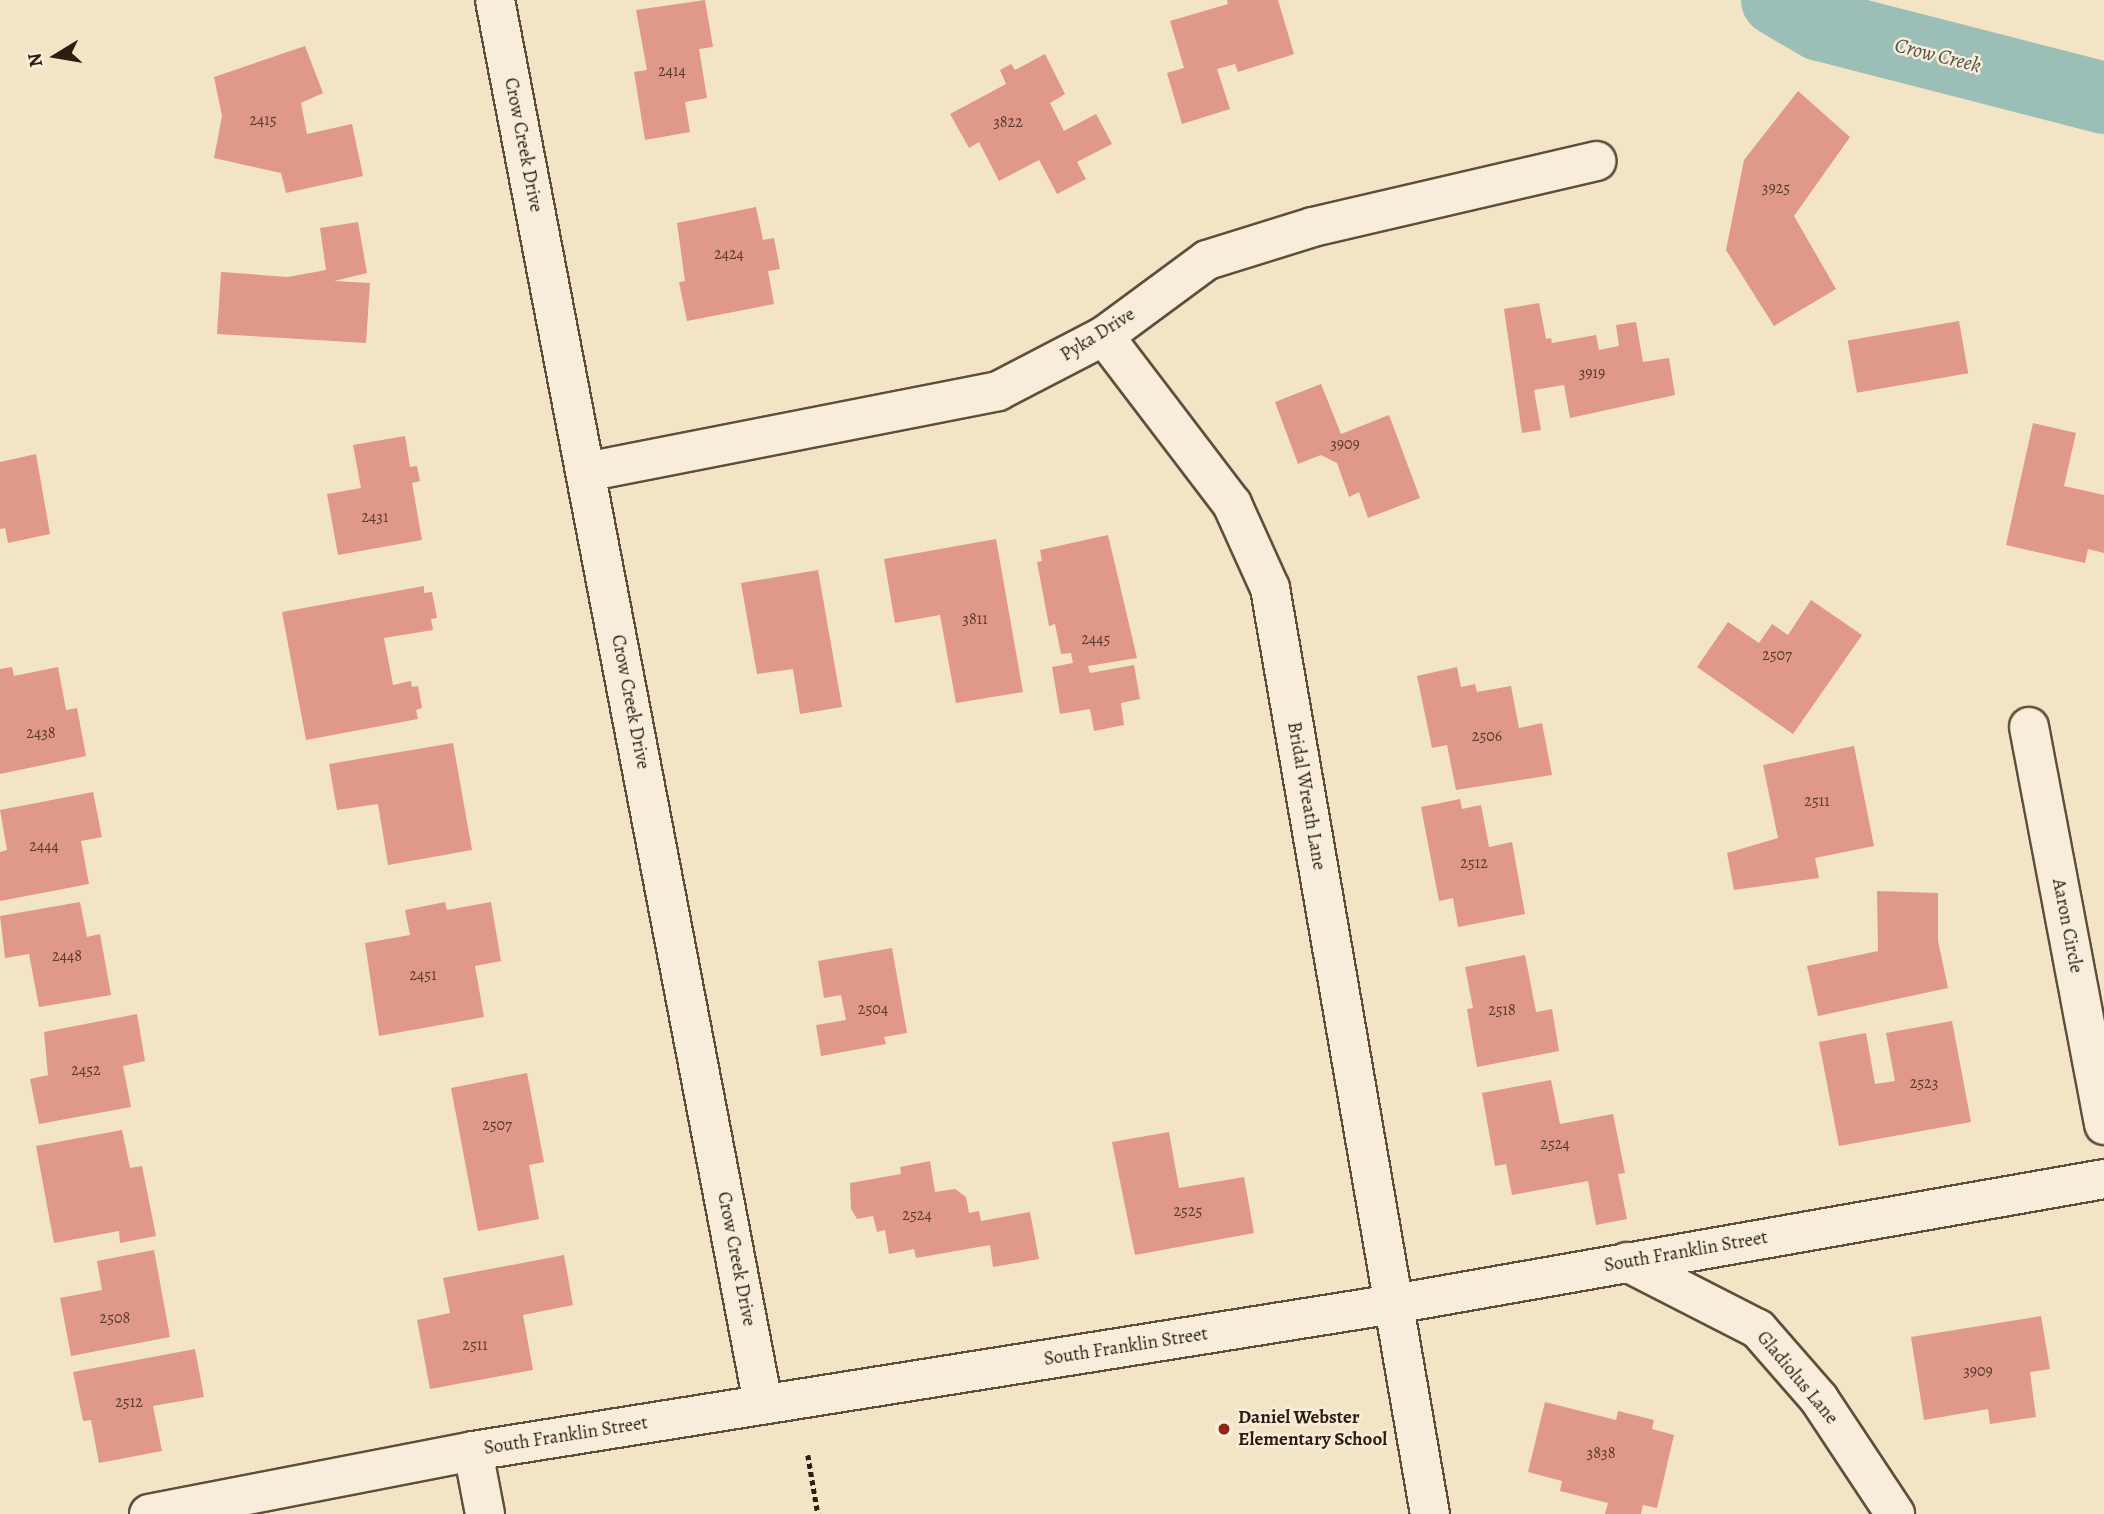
<!DOCTYPE html>
<html>
<head>
<meta charset="utf-8">
<style>
	body { margin:0 }
	#map { position:relative; width:2104px; height:1514px; overflow:hidden; background:#f3e4c6; font-family:Alegreya,serif }
	div>[style] { position:absolute }
	.river>* { height:72px; margin:-36px; padding:0 36px; transform-origin:36px; border-radius:36px; background:#9bbeb6 }
	.building>* { inset:0; background:#e09888; transform-origin:0 0 }
	.path>* { height:4.5px; margin-top:-2.25px; transform-origin:0; background:repeating-linear-gradient(90deg,#2d1d0f 0 5px,transparent 0 8.5px) }
	.roads { filter:drop-shadow(2px 0 #5e4f3d) drop-shadow(-2px 0 #5e4f3d) drop-shadow(0 2px #5e4f3d) drop-shadow(0 -2px #5e4f3d) }
	.minor>* { height:38px; margin:-19px; padding:0 19px; transform-origin:19px; border-radius:19px; background:#f7edda }
	.dots>* { width:19px; height:19px; translate:-50% -50%; box-sizing:border-box; border:4px solid #f7edda; border-radius:50% }
	span { translate:-50% -50%; white-space:nowrap; text-align:center; line-height:1.15; -webkit-text-stroke:5px #f7edda; paint-order:stroke }
	.number-label { font-size:16px; color:#5a3c2d }
	.number-label span { -webkit-text-stroke-width:0 }
	.street-label { font-size:19px; color:#2d1d0f }
	.poi-label { font-size:19px; color:#2d1d0f; font-weight:700 }
	.left { translate:0 -50%; text-align:left }
	.water-label { font-size:21px; color:#545549; font-style:italic }
	.north { position:absolute; left:21px; top:21px; width:70px; height:70px; -webkit-text-stroke:5px #f7edda; paint-order:stroke; rotate:259deg; font-size:19px; font-weight:700; line-height:28px; text-align:center; color:#2d1d0f }
	.north::after { content:''; display:block; margin:auto; width:24px; height:32px; background:#2d1d0f; clip-path:polygon(50% 0,100% 100%,50% 72%,0 100%) }
</style>
</head>
<body>
<div id="map">
	<div class="river">
		<div style="left:1777px;top:0;width:50px;rotate:30.2deg"></div>
		<div style="left:1820px;top:25px;width:293px;rotate:14.4deg"></div>
	</div>
	<div class="building">
		<div style="clip-path:polygon(705px 0,713px 47px,699px 49px,707px 98px,685px 102px,690px 132px,645px 140px,634px 72px,647px 70px,636px 10px)"></div>
		<div style="clip-path:polygon(1227px 0,1278px 0,1294px 54px,1238px 72px,1235px 64px,1217px 69px,1230px 109px,1182px 124px,1167px 73px,1184px 68px,1170px 21px,1228px 4px)"></div>
		<div style="clip-path:polygon(305px 46px,323px 93px,301px 103px,307px 134px,352px 124px,363px 176px,286px 193px,281px 173px,214px 158px,222px 116px,214px 77px)"></div>
		<div style="clip-path:polygon(1045px 54px,1065px 94px,1050px 103px,1064px 131px,1096px 114px,1112px 144px,1077px 162px,1086px 179px,1057px 194px,1039px 160px,999px 181px,979px 142px,969px 148px,950px 114px,1006px 84px,1000px 70px,1011px 64px,1015px 70px)"></div>
		<div style="clip-path:polygon(1798px 91px,1850px 137px,1794px 216px,1836px 289px,1774px 326px,1726px 250px,1744px 160px)"></div>
		<div style="clip-path:polygon(756px 207px,763px 240px,774px 238px,780px 269px,768px 271px,774px 304px,687px 321px,679px 282px,685px 281px,677px 223px)"></div>
		<div style="clip-path:polygon(358px 222px,367px 273px,334px 281px,370px 283px,366px 343px,217px 334px,221px 272px,288px 277px,326px 270px,320px 228px)"></div>
		<div style="clip-path:polygon(1539px 303px,1546px 339px,1551px 338px,1552px 343px,1596px 335px,1599px 350px,1619px 346px,1616px 325px,1636px 322px,1643px 362px,1669px 358px,1675px 395px,1570px 418px,1564px 385px,1534px 390px,1541px 430px,1522px 433px,1504px 309px)"></div>
		<div style="left:1959px;top:321px;width:53px;height:113px;rotate:80deg"></div>
		<div style="clip-path:polygon(1321px 384px,1341px 434px,1389px 415px,1420px 498px,1368px 518px,1359px 492px,1349px 497px,1337px 463px,1321px 455px,1298px 464px,1275px 402px)"></div>
		<div style="clip-path:polygon(2033px 423px,2076px 433px,2064px 486px,2104px 495px,2104px 553px,2088px 549px,2085px 563px,2006px 545px)"></div>
		<div style="clip-path:polygon(405px 436px,410px 467px,417px 466px,420px 481px,412px 483px,422px 540px,338px 555px,327px 494px,361px 488px,353px 445px)"></div>
		<div style="clip-path:polygon(36px 454px,50px 534px,8px 543px,5px 528px,0 529px,0 462px)"></div>
		<div style="clip-path:polygon(1108px 535px,1137px 658px,1088px 666px,1090px 673px,1134px 665px,1140px 699px,1121px 703px,1124px 725px,1094px 731px,1090px 709px,1060px 714px,1052px 667px,1073px 663px,1071px 653px,1061px 654px,1055px 624px,1049px 626px,1037px 562px,1042px 561px,1040px 550px)"></div>
		<div style="clip-path:polygon(996px 539px,1023px 692px,956px 703px,940px 615px,895px 623px,884px 559px)"></div>
		<div style="clip-path:polygon(818px 570px,842px 707px,800px 714px,793px 669px,757px 674px,741px 583px)"></div>
		<div style="clip-path:polygon(424px 586px,424px 593px,432px 592px,437px 618px,431px 619px,433px 630px,384px 638px,393px 685px,411px 681px,412px 687px,418px 686px,422px 708px,416px 710px,418px 719px,306px 740px,282px 612px)"></div>
		<div style="clip-path:polygon(1811px 600px,1862px 635px,1793px 734px,1697px 667px,1728px 622px,1759px 643px,1772px 624px,1788px 635px)"></div>
		<div style="clip-path:polygon(12px 667px,14px 676px,58px 667px,66px 710px,77px 708px,86px 756px,0 774px,0 669px)"></div>
		<div style="clip-path:polygon(1457px 667px,1461px 687px,1475px 684px,1477px 692px,1511px 686px,1519px 728px,1542px 723px,1552px 775px,1456px 790px,1447px 745px,1432px 748px,1417px 676px)"></div>
		<div style="clip-path:polygon(453px 743px,472px 850px,388px 865px,378px 804px,337px 810px,329px 764px)"></div>
		<div style="clip-path:polygon(1854px 746px,1874px 846px,1815px 858px,1819px 878px,1734px 890px,1727px 853px,1778px 838px,1763px 765px)"></div>
		<div style="clip-path:polygon(93px 792px,102px 837px,81px 841px,89px 884px,0 901px,0 852px,7px 850px,0 810px)"></div>
		<div style="clip-path:polygon(1460px 799px,1462px 809px,1481px 805px,1489px 847px,1512px 842px,1525px 914px,1458px 927px,1453px 898px,1439px 901px,1421px 807px)"></div>
		<div style="clip-path:polygon(1877px 891px,1938px 893px,1938px 941px,1948px 988px,1818px 1016px,1807px 966px,1878px 951px)"></div>
		<div style="clip-path:polygon(80px 902px,87px 937px,100px 934px,111px 995px,39px 1007px,29px 954px,5px 958px,0 916px)"></div>
		<div style="clip-path:polygon(445px 902px,447px 910px,491px 902px,501px 961px,475px 966px,484px 1017px,379px 1036px,365px 943px,410px 935px,405px 910px)"></div>
		<div style="clip-path:polygon(892px 948px,907px 1033px,884px 1037px,886px 1044px,821px 1056px,816px 1025px,846px 1020px,841px 995px,824px 998px,818px 961px)"></div>
		<div style="clip-path:polygon(1525px 955px,1536px 1012px,1552px 1009px,1559px 1051px,1477px 1067px,1467px 1009px,1473px 1008px,1465px 967px)"></div>
		<div style="clip-path:polygon(137px 1014px,145px 1061px,123px 1066px,131px 1107px,39px 1124px,30px 1079px,48px 1075px,44px 1032px)"></div>
		<div style="clip-path:polygon(1952px 1021px,1971px 1122px,1839px 1146px,1819px 1042px,1866px 1033px,1875px 1084px,1895px 1081px,1886px 1033px)"></div>
		<div style="clip-path:polygon(527px 1073px,544px 1162px,529px 1165px,539px 1219px,478px 1231px,451px 1088px)"></div>
		<div style="clip-path:polygon(1551px 1080px,1560px 1124px,1613px 1114px,1625px 1173px,1618px 1174px,1627px 1219px,1596px 1225px,1588px 1181px,1512px 1195px,1506px 1164px,1495px 1166px,1482px 1093px)"></div>
		<div style="clip-path:polygon(122px 1130px,130px 1168px,142px 1166px,156px 1236px,120px 1243px,119px 1231px,54px 1243px,36px 1146px)"></div>
		<div style="clip-path:polygon(1169px 1132px,1179px 1188px,1244px 1177px,1254px 1233px,1135px 1255px,1112px 1142px)"></div>
		<div style="clip-path:polygon(930px 1161px,935px 1192px,955px 1189px,966px 1197px,969px 1213px,979px 1211px,981px 1221px,1030px 1212px,1039px 1259px,993px 1267px,990px 1245px,916px 1258px,914px 1249px,889px 1254px,885px 1230px,877px 1232px,873px 1216px,857px 1219px,851px 1209px,850px 1183px,901px 1174px,900px 1167px)"></div>
		<div style="clip-path:polygon(154px 1250px,170px 1337px,71px 1356px,60px 1298px,102px 1290px,97px 1261px)"></div>
		<div style="clip-path:polygon(564px 1255px,573px 1305px,523px 1315px,533px 1370px,430px 1389px,417px 1320px,450px 1313px,443px 1278px)"></div>
		<div style="clip-path:polygon(2041px 1316px,2050px 1369px,2030px 1372px,2036px 1417px,1990px 1424px,1988px 1409px,1924px 1420px,1911px 1337px)"></div>
		<div style="clip-path:polygon(195px 1349px,204px 1397px,153px 1406px,162px 1451px,99px 1463px,91px 1420px,83px 1421px,73px 1372px)"></div>
		<div style="clip-path:polygon(1545px 1402px,1616px 1420px,1618px 1411px,1654px 1420px,1652px 1429px,1674px 1435px,1657px 1508px,1643px 1505px,1641px 1514px,1605px 1514px,1608px 1503px,1560px 1491px,1562px 1481px,1528px 1472px)"></div>
	</div>
	<div class="path">
		<div style="left:808px;top:1455px;width:60px;rotate:80.4deg"></div>
	</div>
	<div class="roads">
		<div class="minor">
			<div style="left:495px;top:0;width:1429px;rotate:79.19deg"></div>
			<div style="left:1104px;top:336px;width:211px;rotate:52.7deg"></div>
			<div style="left:1232px;top:504px;width:92px;rotate:65.7deg"></div>
			<div style="left:1270px;top:588px;width:940px;rotate:80.2deg"></div>
			<div style="left:586px;top:472px;width:420px;rotate:-11.1deg"></div>
			<div style="left:998px;top:391px;width:119px;rotate:-27.4deg"></div>
			<div style="left:1104px;top:336px;width:128px;rotate:-36.4deg"></div>
			<div style="left:1207px;top:260px;width:111px;rotate:-17.3deg"></div>
			<div style="left:1313px;top:227px;width:291px;rotate:-13.1deg"></div>
			<div style="left:2029px;top:727px;width:405px;rotate:79.3deg"></div>
			<div style="left:1627px;top:1262px;width:147px;rotate:27.1deg"></div>
			<div style="left:1758px;top:1329px;width:93px;rotate:48.9deg"></div>
			<div style="left:1819px;top:1399px;width:138px;rotate:56.5deg"></div>
			<div style="left:473px;top:1451px;width:64px;rotate:79.2deg"></div>
			<div style="left:149px;top:1514px;width:330px;rotate:-11deg"></div>
			<div style="left:473px;top:1451px;width:933px;rotate:-9.07deg"></div>
			<div style="left:1394px;top:1304px;width:721px;rotate:-9.98deg"></div>
		</div>
	</div>
	<div class="dots">
		<div style="left:1224px;top:1429px;background:#8f2418"></div>
	</div>
	<div class="number-label">
		<span style="left:672px;top:71px">2414</span>
		<span style="left:263px;top:120px">2415</span>
		<span style="left:1008px;top:122px">3822</span>
		<span style="left:1776px;top:188px">3925</span>
		<span style="left:729px;top:254px">2424</span>
		<span style="left:1592px;top:373px">3919</span>
		<span style="left:1345px;top:444px">3909</span>
		<span style="left:375px;top:517px">2431</span>
		<span style="left:975px;top:619px">3811</span>
		<span style="left:1096px;top:639px">2445</span>
		<span style="left:1777px;top:655px">2507</span>
		<span style="left:41px;top:733px">2438</span>
		<span style="left:1487px;top:736px">2506</span>
		<span style="left:1817px;top:801px">2511</span>
		<span style="left:44px;top:846px">2444</span>
		<span style="left:1474px;top:863px">2512</span>
		<span style="left:67px;top:956px">2448</span>
		<span style="left:423px;top:975px">2451</span>
		<span style="left:873px;top:1009px">2504</span>
		<span style="left:1502px;top:1010px">2518</span>
		<span style="left:86px;top:1070px">2452</span>
		<span style="left:1924px;top:1083px">2523</span>
		<span style="left:497px;top:1125px">2507</span>
		<span style="left:1555px;top:1144px">2524</span>
		<span style="left:1188px;top:1211px">2525</span>
		<span style="left:917px;top:1215px">2524</span>
		<span style="left:115px;top:1318px">2508</span>
		<span style="left:475px;top:1345px">2511</span>
		<span style="left:1978px;top:1371px">3909</span>
		<span style="left:129px;top:1402px">2512</span>
		<span style="left:1601px;top:1453px">3838</span>
	</div>
	<div class="street-label">
		<span style="left:523px;top:145px;rotate:79deg">Crow Creek Drive</span>
		<span style="left:1098px;top:335px;rotate:-32deg">Pyka Drive</span>
		<span style="left:630px;top:702px;rotate:79deg">Crow Creek Drive</span>
		<span style="left:1306px;top:796px;rotate:80deg">Bridal Wreath Lane</span>
		<span style="left:2067px;top:926px;rotate:79deg">Aaron Circle</span>
		<span style="left:1686px;top:1252px;rotate:-10deg">South Franklin Street</span>
		<span style="left:736px;top:1259px;rotate:79deg">Crow Creek Drive</span>
		<span style="left:1126px;top:1347px;rotate:-9deg">South Franklin Street</span>
		<span style="left:1797px;top:1378px;rotate:50deg">Gladiolus Lane</span>
		<span style="left:566px;top:1436px;rotate:-9deg">South Franklin Street</span>
	</div>
	<div class="poi-label">
		<span class="left" style="left:1238px;top:1429px">Daniel Webster<br>Elementary School</span>
	</div>
	<div class="water-label">
		<span style="left:1938px;top:55px;rotate:14deg">Crow Creek</span>
	</div>
	<div class="north">N</div>
</div>
</body>
</html>
